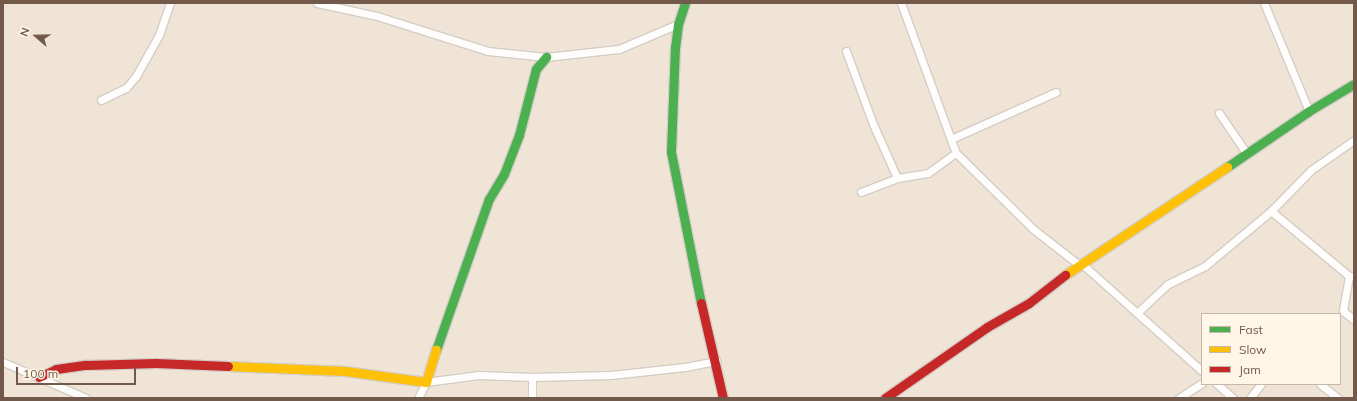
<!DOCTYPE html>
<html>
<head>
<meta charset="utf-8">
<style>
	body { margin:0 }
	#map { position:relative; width:1357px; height:401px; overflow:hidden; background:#f6f1e8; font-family:Mulish,sans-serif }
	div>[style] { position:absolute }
	.residential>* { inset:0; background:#efe4d5 }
	.roads { filter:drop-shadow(1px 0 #d4cdc5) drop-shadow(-1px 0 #d4cdc5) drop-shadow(0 1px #d4cdc5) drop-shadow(0 -1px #d4cdc5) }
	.street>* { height:7px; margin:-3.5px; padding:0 3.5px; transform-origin:3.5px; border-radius:3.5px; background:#fefdfc }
	.fast>* { height:9px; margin:-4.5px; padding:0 4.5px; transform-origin:4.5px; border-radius:4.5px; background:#4caf50 }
	.slow>* { height:9px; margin:-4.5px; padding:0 4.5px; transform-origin:4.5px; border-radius:4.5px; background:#ffc107 }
	.jam>* { height:9px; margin:-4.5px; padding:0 4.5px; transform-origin:4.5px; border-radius:4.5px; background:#c62828 }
	span { translate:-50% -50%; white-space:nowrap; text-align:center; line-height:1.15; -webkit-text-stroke:3px #fff6e8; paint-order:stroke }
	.frame { position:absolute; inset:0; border:4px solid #735949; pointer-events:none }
	.legend { position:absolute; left:1201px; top:313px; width:140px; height:72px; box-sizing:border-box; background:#fff6e8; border:1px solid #c7b7a8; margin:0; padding:5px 7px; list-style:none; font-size:12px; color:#735949 }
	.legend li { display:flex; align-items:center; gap:8px; height:20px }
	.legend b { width:20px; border:1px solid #c7b7a8 }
	.north { position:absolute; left:16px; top:16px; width:40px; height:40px; -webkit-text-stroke:3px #fff6e8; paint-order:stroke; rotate:290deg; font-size:11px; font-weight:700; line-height:16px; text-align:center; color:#735949 }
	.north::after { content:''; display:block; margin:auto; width:14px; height:18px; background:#735949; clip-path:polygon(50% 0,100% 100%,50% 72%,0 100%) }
	.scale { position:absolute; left:16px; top:367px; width:120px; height:18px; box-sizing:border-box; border:2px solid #735949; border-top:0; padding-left:5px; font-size:12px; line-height:14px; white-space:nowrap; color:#735949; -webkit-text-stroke:3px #fff6e8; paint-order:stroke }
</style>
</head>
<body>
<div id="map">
	<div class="residential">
		<div style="clip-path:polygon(evenodd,3px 3px,1354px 3px,1354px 398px,3px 398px,3px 3px,1202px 314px,1340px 314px,1340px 384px,1202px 384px,1202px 314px)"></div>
	</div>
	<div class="roads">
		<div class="street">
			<div style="left:317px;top:3px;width:61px;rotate:12.2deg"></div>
			<div style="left:377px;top:16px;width:116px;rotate:17.5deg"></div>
			<div style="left:488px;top:51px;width:58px;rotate:5.9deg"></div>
			<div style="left:546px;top:57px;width:73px;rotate:-6.3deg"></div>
			<div style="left:619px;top:49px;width:64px;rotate:-23deg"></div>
			<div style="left:901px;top:3px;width:160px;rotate:69.9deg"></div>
			<div style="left:956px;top:153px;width:108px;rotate:44.6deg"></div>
			<div style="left:1033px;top:229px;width:57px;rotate:37.9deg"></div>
			<div style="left:1264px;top:3px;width:117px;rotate:67.4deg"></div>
			<div style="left:846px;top:51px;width:78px;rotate:69.7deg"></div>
			<div style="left:873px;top:124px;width:59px;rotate:66deg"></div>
			<div style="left:101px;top:100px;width:28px;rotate:-26deg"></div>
			<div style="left:126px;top:88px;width:16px;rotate:-50deg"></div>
			<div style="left:136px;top:76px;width:47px;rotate:-60.7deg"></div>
			<div style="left:159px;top:35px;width:34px;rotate:-71deg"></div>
			<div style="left:1219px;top:113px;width:50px;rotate:55.7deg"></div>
			<div style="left:951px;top:139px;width:115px;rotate:-24.1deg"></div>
			<div style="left:861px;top:192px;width:39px;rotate:-21deg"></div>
			<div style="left:897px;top:178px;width:31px;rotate:-9deg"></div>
			<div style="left:928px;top:173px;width:34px;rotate:-36deg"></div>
			<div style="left:1271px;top:211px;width:102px;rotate:39.8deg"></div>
			<div style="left:1081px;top:263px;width:162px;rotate:41.8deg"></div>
			<div style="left:1353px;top:276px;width:4px;rotate:180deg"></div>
			<div style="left:1349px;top:276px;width:36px;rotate:100deg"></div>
			<div style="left:1343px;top:311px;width:14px;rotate:39deg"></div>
			<div style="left:1137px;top:313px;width:42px;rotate:-43.1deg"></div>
			<div style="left:1168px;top:284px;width:41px;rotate:-25.9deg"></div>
			<div style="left:1205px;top:266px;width:86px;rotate:-39.8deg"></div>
			<div style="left:1271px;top:211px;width:57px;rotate:-45.7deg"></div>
			<div style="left:1311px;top:170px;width:52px;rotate:-34.9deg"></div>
			<div style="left:3px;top:362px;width:90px;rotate:23.4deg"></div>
			<div style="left:1217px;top:384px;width:21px;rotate:41deg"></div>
			<div style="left:1320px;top:384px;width:23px;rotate:38deg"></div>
			<div style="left:418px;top:398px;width:18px;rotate:-63deg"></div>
			<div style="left:426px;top:382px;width:53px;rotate:-7.5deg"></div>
			<div style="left:479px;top:375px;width:53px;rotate:2.2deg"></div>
			<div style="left:532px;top:377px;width:79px;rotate:-1.5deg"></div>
			<div style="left:611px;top:375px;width:74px;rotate:-6.2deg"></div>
			<div style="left:685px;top:367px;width:32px;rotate:-11deg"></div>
			<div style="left:532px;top:398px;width:21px;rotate:-90deg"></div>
			<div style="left:1179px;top:398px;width:27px;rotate:-33deg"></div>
			<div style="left:1250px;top:398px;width:18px;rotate:-52deg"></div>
		</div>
		<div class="fast">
			<div style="left:685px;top:3px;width:22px;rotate:108deg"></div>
			<div style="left:678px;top:24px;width:23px;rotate:97deg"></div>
			<div style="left:675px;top:47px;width:105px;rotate:92.2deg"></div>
			<div style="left:671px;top:152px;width:154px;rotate:78.8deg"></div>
			<div style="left:1227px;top:167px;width:99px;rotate:-34.3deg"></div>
			<div style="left:1309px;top:111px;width:52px;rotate:-31deg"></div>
			<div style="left:436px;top:350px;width:160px;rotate:-70.7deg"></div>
			<div style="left:489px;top:199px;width:29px;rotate:-59deg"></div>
			<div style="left:504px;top:174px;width:42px;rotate:-69deg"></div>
			<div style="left:519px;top:135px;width:68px;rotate:-75.6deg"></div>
			<div style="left:536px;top:69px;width:16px;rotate:-50deg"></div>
		</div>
		<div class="slow">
			<div style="left:1065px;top:275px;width:195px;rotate:-33.7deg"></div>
			<div style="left:228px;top:366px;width:117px;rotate:2.4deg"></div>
			<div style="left:345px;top:371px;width:82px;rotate:7.7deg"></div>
			<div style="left:426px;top:382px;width:34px;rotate:-73deg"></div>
		</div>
		<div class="jam">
			<div style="left:701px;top:303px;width:98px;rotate:77deg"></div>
			<div style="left:39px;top:377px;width:19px;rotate:-25deg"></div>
			<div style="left:56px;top:369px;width:30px;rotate:-8deg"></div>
			<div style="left:86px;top:365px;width:70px;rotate:-1.6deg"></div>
			<div style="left:156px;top:363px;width:72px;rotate:2.4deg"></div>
			<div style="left:885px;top:398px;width:124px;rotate:-34.8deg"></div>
			<div style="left:987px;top:327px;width:48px;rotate:-29.7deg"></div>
			<div style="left:1029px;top:303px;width:46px;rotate:-37.9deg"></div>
		</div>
	</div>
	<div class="frame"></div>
	<ul class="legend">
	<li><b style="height:5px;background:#4caf50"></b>Fast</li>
	<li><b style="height:5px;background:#ffc107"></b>Slow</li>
	<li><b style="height:5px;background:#c62828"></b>Jam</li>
	</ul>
	<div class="north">N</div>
	<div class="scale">100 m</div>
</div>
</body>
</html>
